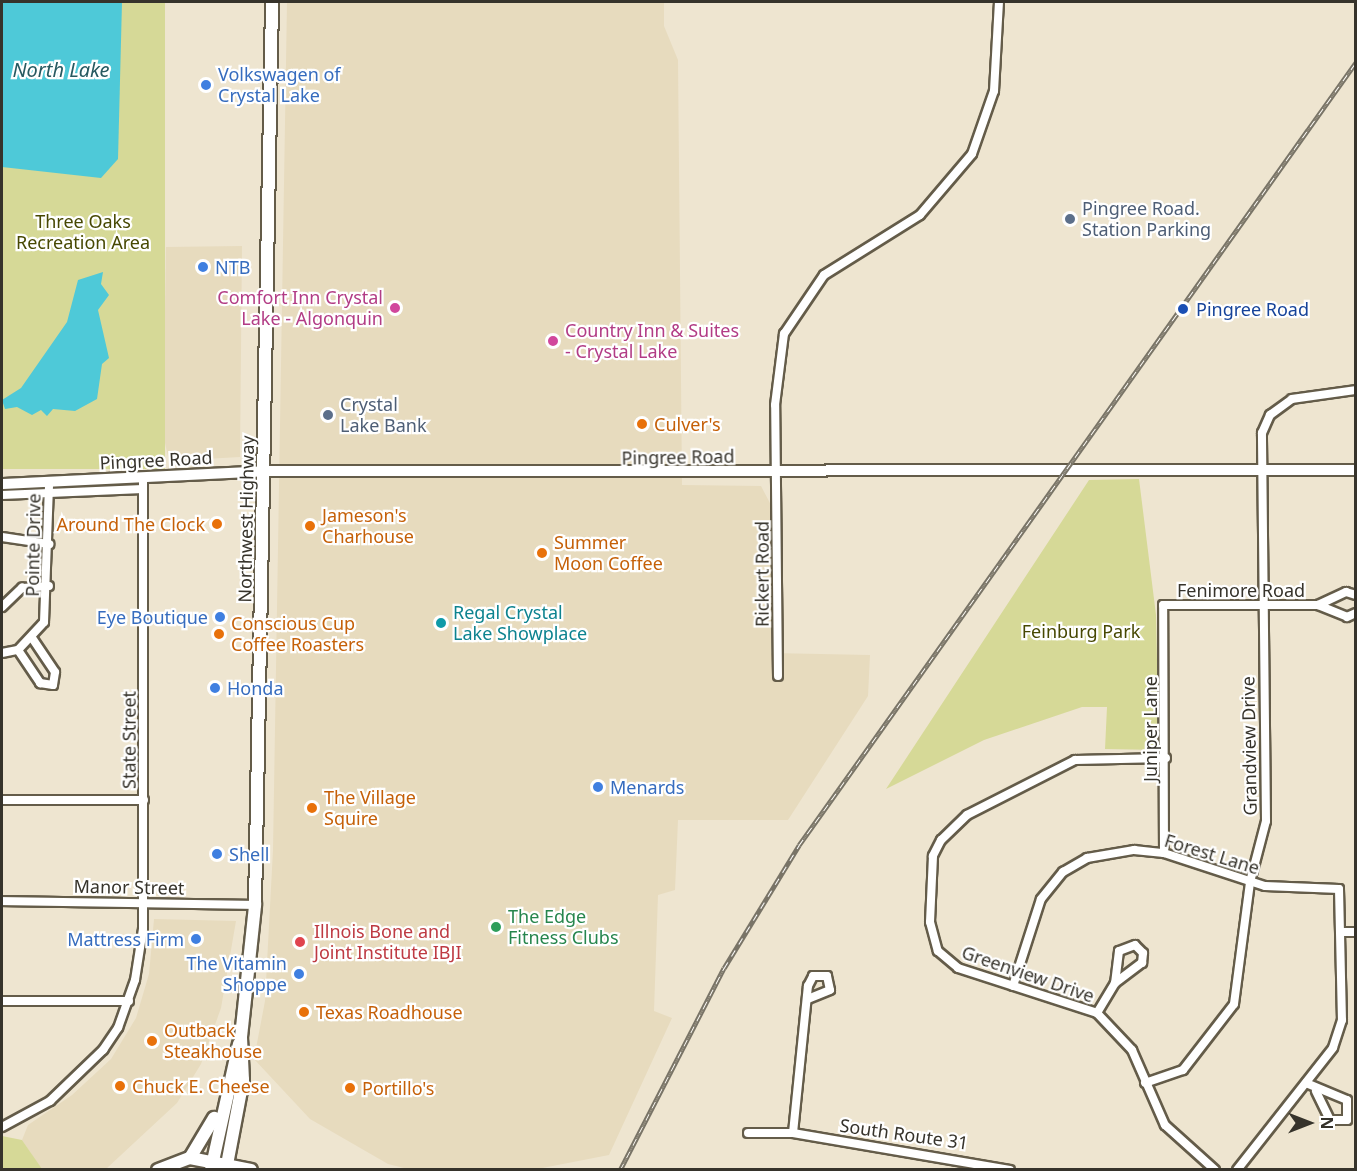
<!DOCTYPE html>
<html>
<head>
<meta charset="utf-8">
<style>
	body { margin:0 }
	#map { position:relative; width:1357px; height:1171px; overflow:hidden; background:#eee5d0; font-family:"Noto Sans",sans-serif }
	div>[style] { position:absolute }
	.built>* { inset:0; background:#e7dbbe }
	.green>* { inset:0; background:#d6d997; transform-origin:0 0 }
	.water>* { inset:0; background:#4ec9d8 }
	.roads { filter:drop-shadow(2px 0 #645c49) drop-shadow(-2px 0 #645c49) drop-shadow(0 2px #645c49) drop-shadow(0 -2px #645c49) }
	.street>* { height:8px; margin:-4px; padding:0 4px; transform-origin:4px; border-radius:4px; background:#fff }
	.secondary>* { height:10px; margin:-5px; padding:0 5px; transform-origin:5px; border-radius:5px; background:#fff }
	.primary>* { height:12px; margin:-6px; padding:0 6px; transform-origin:6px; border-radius:6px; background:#fff }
	.rail>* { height:4.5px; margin-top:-2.25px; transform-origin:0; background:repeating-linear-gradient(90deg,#fff 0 7px,#797467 0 14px); box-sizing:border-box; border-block:2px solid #797467 }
	.dots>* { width:16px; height:16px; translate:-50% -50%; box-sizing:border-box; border:3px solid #fff; border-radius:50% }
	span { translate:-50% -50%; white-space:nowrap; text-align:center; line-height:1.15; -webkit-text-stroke:4.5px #fff; paint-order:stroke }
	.shop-label { font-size:18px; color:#366cbe }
	.left { translate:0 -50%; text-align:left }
	.right { translate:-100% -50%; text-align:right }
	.service-label { font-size:18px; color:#4e5e75 }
	.park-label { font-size:18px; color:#474802 }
	.hotel-label { font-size:18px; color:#b23c85 }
	.transit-label { font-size:18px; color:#164399 }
	.food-label { font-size:18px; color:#c56008 }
	.street-label { font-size:18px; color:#36332b }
	.culture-label { font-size:18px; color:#0d838f }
	.leisure-label { font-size:18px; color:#27864d }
	.health-label { font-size:18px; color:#be3a42 }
	.water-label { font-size:20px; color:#275a61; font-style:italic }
	.frame { position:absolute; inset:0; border:3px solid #36332b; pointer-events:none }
	.north { position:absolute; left:1279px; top:1093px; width:60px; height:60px; -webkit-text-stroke:4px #fff; paint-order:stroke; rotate:90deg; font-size:16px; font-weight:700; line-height:24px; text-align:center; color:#36332b }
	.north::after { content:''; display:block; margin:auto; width:21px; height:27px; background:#36332b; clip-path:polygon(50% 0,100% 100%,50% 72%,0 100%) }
</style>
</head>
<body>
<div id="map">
	<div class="built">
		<div style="clip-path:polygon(287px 2px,664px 2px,664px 26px,678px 60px,682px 485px,761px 486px,771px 505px,771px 653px,870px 655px,868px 696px,788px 820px,678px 820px,675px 890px,658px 895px,654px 1011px,672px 1018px,609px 1155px,532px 1170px,412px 1170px,388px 1164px,310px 1119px,254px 1059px,265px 1001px,273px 850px)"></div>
		<div style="clip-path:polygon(242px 246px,240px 457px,169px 461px,163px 434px,166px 247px)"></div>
		<div style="clip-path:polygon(154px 919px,236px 921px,221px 1008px,201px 1064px,177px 1103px,106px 1169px,42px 1170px,22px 1140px,28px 1125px,72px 1095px,111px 1059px,136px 1018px,149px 974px)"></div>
	</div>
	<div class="green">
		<div style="left:2px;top:2px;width:163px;height:467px"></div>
		<div style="clip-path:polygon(1139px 479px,1156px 615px,1159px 750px,1105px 749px,1107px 707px,1082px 707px,984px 740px,886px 789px,1089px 480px)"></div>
		<div style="clip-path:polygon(2px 1136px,22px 1140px,42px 1169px,2px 1169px)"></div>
	</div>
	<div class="water">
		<div style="clip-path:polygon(2px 2px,122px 2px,118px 159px,101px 178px,2px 167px)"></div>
		<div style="clip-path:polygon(103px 272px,101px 284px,109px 295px,98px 310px,109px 358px,102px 364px,97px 399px,75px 411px,53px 409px,47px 416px,41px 410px,32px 415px,17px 407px,5px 409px,2px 400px,21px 388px,67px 322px,78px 280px)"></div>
	</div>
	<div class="roads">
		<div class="street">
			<div style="left:2px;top:495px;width:141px;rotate:-2.4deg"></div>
			<div style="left:2px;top:537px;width:48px;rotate:8.5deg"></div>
			<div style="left:1318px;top:605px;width:31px;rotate:-25deg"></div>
			<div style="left:1346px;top:592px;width:10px;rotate:17deg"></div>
			<div style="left:2px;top:607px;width:28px;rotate:-44deg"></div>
			<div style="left:22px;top:588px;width:27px;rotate:-4deg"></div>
			<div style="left:18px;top:650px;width:40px;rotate:56deg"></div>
			<div style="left:40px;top:683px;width:13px;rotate:9deg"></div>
			<div style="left:53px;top:685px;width:13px;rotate:-81deg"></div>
			<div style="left:55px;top:672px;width:40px;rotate:-124deg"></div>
			<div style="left:2px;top:653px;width:16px;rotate:-11deg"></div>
			<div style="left:18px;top:650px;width:38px;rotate:-47deg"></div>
			<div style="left:44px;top:622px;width:139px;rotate:-87.9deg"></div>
			<div style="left:778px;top:676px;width:271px;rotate:-90.6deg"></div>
			<div style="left:775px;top:405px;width:72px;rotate:-82.8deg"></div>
			<div style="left:784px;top:334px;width:71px;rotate:-55.9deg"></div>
			<div style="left:824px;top:275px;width:113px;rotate:-32deg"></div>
			<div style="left:920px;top:215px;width:80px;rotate:-49.6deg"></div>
			<div style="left:972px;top:154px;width:67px;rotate:-70.8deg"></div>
			<div style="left:994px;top:91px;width:89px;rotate:-86.8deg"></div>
			<div style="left:1166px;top:758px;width:91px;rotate:178.7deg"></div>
			<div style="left:1075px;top:760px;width:121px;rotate:153deg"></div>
			<div style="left:967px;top:815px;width:36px;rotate:136deg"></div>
			<div style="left:941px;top:840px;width:18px;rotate:117deg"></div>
			<div style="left:933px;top:856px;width:66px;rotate:92.6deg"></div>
			<div style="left:930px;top:922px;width:30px;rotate:75deg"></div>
			<div style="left:938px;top:951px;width:26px;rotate:40deg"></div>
			<div style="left:958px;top:968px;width:146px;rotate:17.9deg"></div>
			<div style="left:1097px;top:1013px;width:51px;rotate:46.6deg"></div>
			<div style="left:1132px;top:1050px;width:82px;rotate:66.3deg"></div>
			<div style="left:1165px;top:1125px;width:67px;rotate:42deg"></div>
			<div style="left:2px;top:800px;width:142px"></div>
			<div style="left:1164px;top:853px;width:248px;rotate:-90.2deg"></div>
			<div style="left:1163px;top:605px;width:155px"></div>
			<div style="left:1318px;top:605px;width:31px;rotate:22deg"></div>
			<div style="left:1347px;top:617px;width:10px;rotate:-24deg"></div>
			<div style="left:2px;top:901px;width:253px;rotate:0.9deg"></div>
			<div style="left:1342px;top:932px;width:14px"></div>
			<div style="left:1013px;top:986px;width:91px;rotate:-72.2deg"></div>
			<div style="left:1041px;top:899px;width:35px;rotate:-51deg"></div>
			<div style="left:1063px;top:872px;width:28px;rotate:-30deg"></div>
			<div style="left:1087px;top:858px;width:48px;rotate:-9.7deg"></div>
			<div style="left:1134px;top:850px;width:30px;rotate:6deg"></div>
			<div style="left:1164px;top:853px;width:106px;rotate:18.1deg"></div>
			<div style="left:1265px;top:886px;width:74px;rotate:2.3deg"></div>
			<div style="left:1339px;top:889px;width:131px;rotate:88.7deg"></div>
			<div style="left:1342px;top:1020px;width:29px;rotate:108deg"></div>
			<div style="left:1333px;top:1048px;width:155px;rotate:128.2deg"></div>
			<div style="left:2px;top:1001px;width:127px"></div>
			<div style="left:1097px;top:1013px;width:35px;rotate:-59deg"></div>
			<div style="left:1115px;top:983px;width:34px;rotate:-37deg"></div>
			<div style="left:1142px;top:963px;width:10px;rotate:-84deg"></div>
			<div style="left:1143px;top:953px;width:11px;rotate:-135deg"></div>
			<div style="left:1135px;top:945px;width:17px;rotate:159deg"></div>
			<div style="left:1119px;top:951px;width:32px;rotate:97deg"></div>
			<div style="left:1145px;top:1083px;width:40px;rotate:-18.9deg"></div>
			<div style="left:1183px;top:1070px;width:83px;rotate:-52.3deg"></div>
			<div style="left:1234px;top:1004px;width:123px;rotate:-82.5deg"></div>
			<div style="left:1250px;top:882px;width:63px;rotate:-75.3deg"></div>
			<div style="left:1266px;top:821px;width:388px;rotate:-90.6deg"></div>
			<div style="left:1262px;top:433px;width:20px;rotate:-66deg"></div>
			<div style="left:1270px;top:415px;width:27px;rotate:-36deg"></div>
			<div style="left:1292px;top:399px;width:65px;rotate:-8deg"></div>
			<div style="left:1306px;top:1083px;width:44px;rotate:22.5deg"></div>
			<div style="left:1347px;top:1100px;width:20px;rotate:90deg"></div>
			<div style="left:1347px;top:1120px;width:17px;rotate:180deg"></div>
			<div style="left:1330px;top:1120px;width:32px;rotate:-116deg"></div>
			<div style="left:2px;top:1127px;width:55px;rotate:-28.4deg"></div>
			<div style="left:50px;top:1101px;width:74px;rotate:-43.9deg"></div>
			<div style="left:103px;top:1050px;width:27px;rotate:-56deg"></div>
			<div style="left:118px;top:1028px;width:51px;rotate:-70.5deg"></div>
			<div style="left:135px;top:980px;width:52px;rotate:-81.1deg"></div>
			<div style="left:143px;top:929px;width:452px;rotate:-90deg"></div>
			<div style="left:748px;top:1133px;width:45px"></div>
			<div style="left:793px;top:1133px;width:220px;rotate:9.7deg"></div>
			<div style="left:793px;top:1133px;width:148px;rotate:-84.2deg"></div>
			<div style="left:808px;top:986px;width:11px;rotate:-63deg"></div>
			<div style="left:813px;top:976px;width:14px"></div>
			<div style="left:827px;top:976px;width:14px;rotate:78deg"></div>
			<div style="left:830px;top:990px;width:24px;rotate:158deg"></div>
		</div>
		<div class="secondary">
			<div style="left:2px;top:484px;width:263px;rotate:-2.8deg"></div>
			<div style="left:265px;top:471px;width:1091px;rotate:-0.05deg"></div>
		</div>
		<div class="primary">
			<div style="left:190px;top:1158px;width:47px;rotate:-59deg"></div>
			<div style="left:158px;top:1170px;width:34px;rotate:-21deg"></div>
			<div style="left:190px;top:1158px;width:62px;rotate:11.1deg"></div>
			<div style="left:211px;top:1170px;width:129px;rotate:-77.5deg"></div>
			<div style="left:226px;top:1170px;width:92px;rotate:-79.3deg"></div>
			<div style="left:243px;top:1080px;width:43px;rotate:-92.7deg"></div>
			<div style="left:241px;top:1037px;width:133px;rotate:-83.9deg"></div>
			<div style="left:255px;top:905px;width:903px;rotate:-88.92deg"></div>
		</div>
	</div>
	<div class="rail">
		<div style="left:620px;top:1170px;width:227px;rotate:-62.8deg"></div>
		<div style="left:724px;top:968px;width:144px;rotate:-58.6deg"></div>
		<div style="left:799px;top:845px;width:961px;rotate:-54.57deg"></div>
	</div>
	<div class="dots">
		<div style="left:206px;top:85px;background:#3f7fe0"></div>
		<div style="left:1070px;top:219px;background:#5c6f8a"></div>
		<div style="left:203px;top:267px;background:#3f7fe0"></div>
		<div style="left:395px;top:308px;background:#d1479c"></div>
		<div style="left:1183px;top:309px;background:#1a4fb4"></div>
		<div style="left:553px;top:341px;background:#d1479c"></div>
		<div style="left:328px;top:415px;background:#5c6f8a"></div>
		<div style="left:642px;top:424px;background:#e8710a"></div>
		<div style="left:217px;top:524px;background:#e8710a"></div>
		<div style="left:310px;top:526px;background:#e8710a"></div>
		<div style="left:542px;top:553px;background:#e8710a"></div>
		<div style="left:220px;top:617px;background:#3f7fe0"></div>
		<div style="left:441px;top:623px;background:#0f9aa8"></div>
		<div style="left:219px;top:634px;background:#e8710a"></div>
		<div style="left:215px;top:688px;background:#3f7fe0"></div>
		<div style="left:598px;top:787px;background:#3f7fe0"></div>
		<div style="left:312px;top:808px;background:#e8710a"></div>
		<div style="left:217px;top:854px;background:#3f7fe0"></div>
		<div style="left:496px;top:927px;background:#2e9e5b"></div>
		<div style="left:196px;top:939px;background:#3f7fe0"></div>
		<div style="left:300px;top:942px;background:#e0444e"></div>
		<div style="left:299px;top:974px;background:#3f7fe0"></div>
		<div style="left:304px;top:1012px;background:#e8710a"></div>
		<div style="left:152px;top:1041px;background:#e8710a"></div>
		<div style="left:120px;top:1086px;background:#e8710a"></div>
		<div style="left:350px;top:1088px;background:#e8710a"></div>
	</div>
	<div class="shop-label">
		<span class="left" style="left:218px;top:85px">Volkswagen of<br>Crystal Lake</span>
		<span class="left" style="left:215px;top:267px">NTB</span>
		<span class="right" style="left:208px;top:617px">Eye Boutique</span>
		<span class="left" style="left:227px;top:688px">Honda</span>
		<span class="left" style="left:610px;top:787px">Menards</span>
		<span class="left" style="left:229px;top:854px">Shell</span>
		<span class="right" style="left:184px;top:939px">Mattress Firm</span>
		<span class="right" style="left:287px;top:974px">The Vitamin<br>Shoppe</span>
	</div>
	<div class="service-label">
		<span class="left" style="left:1082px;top:219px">Pingree Road.<br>Station Parking</span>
		<span class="left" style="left:340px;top:415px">Crystal<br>Lake Bank</span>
	</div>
	<div class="park-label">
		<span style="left:83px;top:232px">Three Oaks<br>Recreation Area</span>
		<span style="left:1081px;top:631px">Feinburg Park</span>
	</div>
	<div class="hotel-label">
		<span class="right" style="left:383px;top:308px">Comfort Inn Crystal<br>Lake - Algonquin</span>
		<span class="left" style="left:565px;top:341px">Country Inn &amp; Suites<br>- Crystal Lake</span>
	</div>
	<div class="transit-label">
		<span class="left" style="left:1196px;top:309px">Pingree Road</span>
	</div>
	<div class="food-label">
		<span class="left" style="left:654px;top:424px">Culver's</span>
		<span class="left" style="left:322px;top:526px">Jameson's<br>Charhouse</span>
		<span class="right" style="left:205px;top:524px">Around The Clock</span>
		<span class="left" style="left:554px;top:553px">Summer<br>Moon Coffee</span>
		<span class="left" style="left:231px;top:634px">Conscious Cup<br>Coffee Roasters</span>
		<span class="left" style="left:324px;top:808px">The Village<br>Squire</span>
		<span class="left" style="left:316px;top:1012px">Texas Roadhouse</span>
		<span class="left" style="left:164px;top:1041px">Outback<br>Steakhouse</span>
		<span class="left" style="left:132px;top:1086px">Chuck E. Cheese</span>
		<span class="left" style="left:362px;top:1088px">Portillo's</span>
	</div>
	<div class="street-label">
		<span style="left:678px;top:457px;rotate:-1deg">Pingree Road</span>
		<span style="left:156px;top:460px;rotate:-3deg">Pingree Road</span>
		<span style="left:246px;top:519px;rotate:-89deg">Northwest Highway</span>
		<span style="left:33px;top:545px;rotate:-89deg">Pointe Drive</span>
		<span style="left:762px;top:574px;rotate:-90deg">Rickert Road</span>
		<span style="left:1241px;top:590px">Fenimore Road</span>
		<span style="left:1150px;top:729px;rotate:-90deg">Juniper Lane</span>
		<span style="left:129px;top:740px;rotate:-90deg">State Street</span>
		<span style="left:1249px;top:746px;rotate:-91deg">Grandview Drive</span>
		<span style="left:1212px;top:854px;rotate:17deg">Forest Lane</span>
		<span style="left:129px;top:887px;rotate:1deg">Manor Street</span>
		<span style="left:1028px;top:974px;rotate:19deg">Greenview Drive</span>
		<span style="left:904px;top:1134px;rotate:8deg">South Route 31</span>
	</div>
	<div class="culture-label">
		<span class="left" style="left:453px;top:623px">Regal Crystal<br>Lake Showplace</span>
	</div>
	<div class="leisure-label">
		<span class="left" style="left:508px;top:927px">The Edge<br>Fitness Clubs</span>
	</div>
	<div class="health-label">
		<span class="left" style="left:314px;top:942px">Illnois Bone and<br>Joint Institute IBJI</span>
	</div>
	<div class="water-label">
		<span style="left:61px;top:69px">North Lake</span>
	</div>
	<div class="frame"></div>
	<div class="north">N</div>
</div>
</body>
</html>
